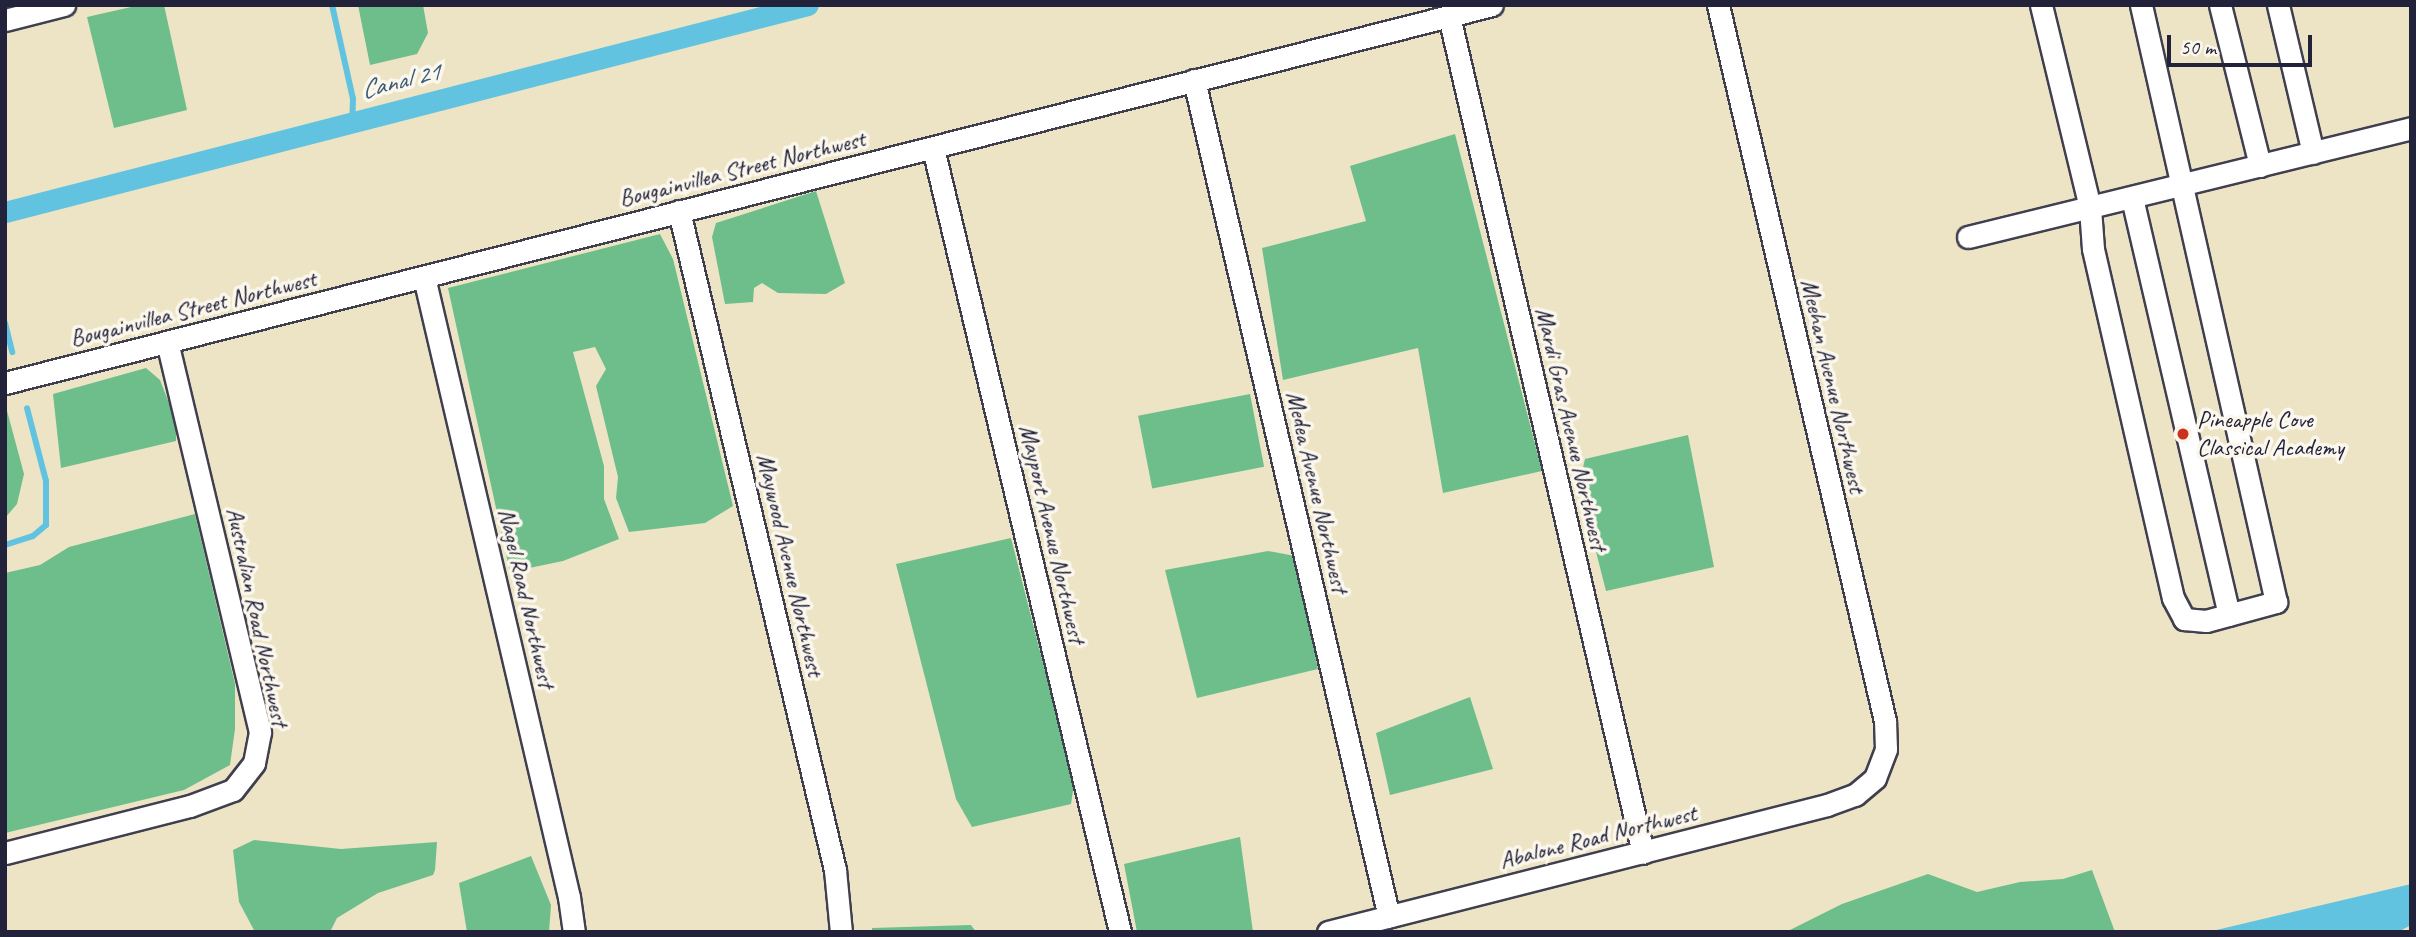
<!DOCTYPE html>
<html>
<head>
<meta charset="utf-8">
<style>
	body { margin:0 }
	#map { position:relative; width:2416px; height:937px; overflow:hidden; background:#ece4c4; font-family:Caveat,sans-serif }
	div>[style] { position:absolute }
	.forest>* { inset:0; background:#6dbe8b; transform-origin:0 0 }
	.water>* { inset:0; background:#62c3e0 }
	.stream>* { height:6px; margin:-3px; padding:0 3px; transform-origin:3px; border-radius:3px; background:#62c3e0 }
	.canal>* { height:21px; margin:-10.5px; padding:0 10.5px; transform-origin:10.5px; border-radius:10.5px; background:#62c3e0 }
	.roads { filter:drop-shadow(2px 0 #403f50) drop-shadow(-2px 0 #403f50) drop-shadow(0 2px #403f50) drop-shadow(0 -2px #403f50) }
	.minor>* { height:21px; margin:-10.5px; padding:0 10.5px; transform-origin:10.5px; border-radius:10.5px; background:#fff }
	.dots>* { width:19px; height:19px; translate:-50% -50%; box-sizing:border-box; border:4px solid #fbf7ec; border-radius:50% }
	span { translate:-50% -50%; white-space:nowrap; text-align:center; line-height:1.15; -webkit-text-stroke:7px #fbf7ec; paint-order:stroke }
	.street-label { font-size:24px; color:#22223b }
	.poi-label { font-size:24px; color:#22223b }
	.left { translate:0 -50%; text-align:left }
	.water-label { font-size:26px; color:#385a75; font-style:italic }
	.frame { position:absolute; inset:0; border:7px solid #22223b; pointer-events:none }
	.scale { position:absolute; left:2167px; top:35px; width:145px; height:32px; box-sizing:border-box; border:4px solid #22223b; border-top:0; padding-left:9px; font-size:21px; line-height:24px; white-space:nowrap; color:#22223b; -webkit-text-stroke:5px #fbf7ec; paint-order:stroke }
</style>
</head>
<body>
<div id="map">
	<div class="forest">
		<div style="clip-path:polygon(140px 5px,164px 5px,187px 110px,114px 128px,87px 17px)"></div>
		<div style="clip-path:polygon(358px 5px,423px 5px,428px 33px,417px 54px,370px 65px)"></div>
		<div style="clip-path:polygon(1455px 134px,1542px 471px,1443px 493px,1418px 348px,1283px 380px,1262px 248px,1366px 221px,1350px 166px)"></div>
		<div style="clip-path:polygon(816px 191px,845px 283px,826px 294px,778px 293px,762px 283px,754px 288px,753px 302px,725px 304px,712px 237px,716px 223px)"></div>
		<div style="clip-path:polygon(660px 234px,673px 259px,733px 506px,705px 523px,629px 532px,616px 498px,618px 477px,596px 386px,606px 369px,595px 347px,573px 352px,604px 466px,604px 499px,619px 539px,563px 561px,510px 572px,448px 288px)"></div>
		<div style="clip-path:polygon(146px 368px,160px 380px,176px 421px,176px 441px,61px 468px,53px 394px)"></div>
		<div style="left:1250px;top:394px;width:74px;height:114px;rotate:79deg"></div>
		<div style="clip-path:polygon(6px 407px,24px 474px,17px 504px,5px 518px)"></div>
		<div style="clip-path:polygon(1688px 435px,1714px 567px,1606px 591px,1579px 485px,1585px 459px)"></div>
		<div style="clip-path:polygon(195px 514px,235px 684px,235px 729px,230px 765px,184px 790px,5px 833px,5px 573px,40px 565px,69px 547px)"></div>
		<div style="clip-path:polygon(1011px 538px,1074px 784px,1071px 804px,972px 827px,956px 799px,896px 564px)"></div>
		<div style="clip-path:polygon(1268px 551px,1295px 556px,1318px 669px,1197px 698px,1165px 570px)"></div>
		<div style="clip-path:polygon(1470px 697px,1493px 769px,1390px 795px,1376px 733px)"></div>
		<div style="clip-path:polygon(1240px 837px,1253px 932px,1137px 932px,1124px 864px)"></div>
		<div style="clip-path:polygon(254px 840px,341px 849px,437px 842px,435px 870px,433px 875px,378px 893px,337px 918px,330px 932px,255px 932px,239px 902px,233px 850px)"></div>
		<div style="clip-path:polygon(531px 856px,551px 905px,549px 932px,467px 932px,459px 883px)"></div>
		<div style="clip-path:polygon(2092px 870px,2115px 932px,1786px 932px,1842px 904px,1928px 874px,1977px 892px,2020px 882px,2063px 879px)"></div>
		<div style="clip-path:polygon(971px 925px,976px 932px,872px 932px,872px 928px)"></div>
	</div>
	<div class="water">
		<div style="clip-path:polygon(2411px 884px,2411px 925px,2398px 932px,2208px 932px)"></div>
	</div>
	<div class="stream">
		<div style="left:332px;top:5px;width:96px;rotate:77.4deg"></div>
		<div style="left:353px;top:99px;width:23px;rotate:92deg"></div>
		<div style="left:5px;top:323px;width:30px;rotate:76deg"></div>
		<div style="left:5px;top:545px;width:29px;rotate:-18deg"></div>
		<div style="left:33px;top:536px;width:17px;rotate:-40deg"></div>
		<div style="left:46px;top:525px;width:44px;rotate:-90deg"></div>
		<div style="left:46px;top:481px;width:75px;rotate:-104.6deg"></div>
	</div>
	<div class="canal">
		<div style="left:5px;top:212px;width:829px;rotate:-14.46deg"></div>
	</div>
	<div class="roads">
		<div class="minor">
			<div style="left:2041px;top:5px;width:209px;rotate:76.4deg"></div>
			<div style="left:2090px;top:208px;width:41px;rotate:85.8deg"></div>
			<div style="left:2093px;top:249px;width:358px;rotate:77.1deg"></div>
			<div style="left:2173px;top:598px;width:24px;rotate:62deg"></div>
			<div style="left:2184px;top:619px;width:22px;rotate:5deg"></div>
			<div style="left:2206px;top:621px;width:73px;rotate:-15.2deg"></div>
			<div style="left:2276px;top:602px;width:612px;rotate:-102.74deg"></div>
			<div style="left:2220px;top:5px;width:166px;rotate:76deg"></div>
			<div style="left:2278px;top:5px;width:152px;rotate:76.7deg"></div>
			<div style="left:1449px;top:16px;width:859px;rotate:76.95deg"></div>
			<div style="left:5px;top:20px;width:61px;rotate:-14.3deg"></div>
			<div style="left:1194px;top:80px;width:859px;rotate:76.89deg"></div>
			<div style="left:933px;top:148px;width:806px;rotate:76.58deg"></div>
			<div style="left:2132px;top:198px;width:428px;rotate:76.9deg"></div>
			<div style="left:679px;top:211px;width:677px;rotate:76.68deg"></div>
			<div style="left:835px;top:870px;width:62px;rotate:84.5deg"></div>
			<div style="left:1968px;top:237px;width:456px;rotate:-13.8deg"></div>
			<div style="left:424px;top:277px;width:637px;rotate:76.84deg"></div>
			<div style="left:569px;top:897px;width:35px;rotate:82deg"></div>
			<div style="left:5px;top:383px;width:1534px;rotate:-14.26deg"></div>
			<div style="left:5px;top:853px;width:191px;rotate:-14.3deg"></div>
			<div style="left:190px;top:806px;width:46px;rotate:-20.4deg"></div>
			<div style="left:233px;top:790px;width:34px;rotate:-52deg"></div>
			<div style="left:254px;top:763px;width:32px;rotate:-79deg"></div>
			<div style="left:260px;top:732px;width:400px;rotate:-103.4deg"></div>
			<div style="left:1328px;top:932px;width:515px;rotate:-14.28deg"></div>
			<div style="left:1827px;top:805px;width:30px;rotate:-20deg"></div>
			<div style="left:1855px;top:795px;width:26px;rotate:-40deg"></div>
			<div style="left:1875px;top:778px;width:31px;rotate:-69deg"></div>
			<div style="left:1886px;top:749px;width:28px;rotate:-92deg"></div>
			<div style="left:1885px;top:721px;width:735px;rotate:-103.13deg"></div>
		</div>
	</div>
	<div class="dots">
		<div style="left:2183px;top:434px;background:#c8321e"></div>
	</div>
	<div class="street-label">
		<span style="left:742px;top:169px;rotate:-14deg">Bougainvillea Street Northwest</span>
		<span style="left:193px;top:309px;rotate:-14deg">Bougainvillea Street Northwest</span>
		<span style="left:1833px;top:386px;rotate:77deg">Meehan Avenue Northwest</span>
		<span style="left:1571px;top:429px;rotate:77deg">Mardi Gras Avenue Northwest</span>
		<span style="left:1317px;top:492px;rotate:77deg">Medea Avenue Northwest</span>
		<span style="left:1052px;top:534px;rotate:77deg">Mayport Avenue Northwest</span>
		<span style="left:790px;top:565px;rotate:77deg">Maywood Avenue Northwest</span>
		<span style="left:526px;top:598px;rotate:77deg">Nagel Road Northwest</span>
		<span style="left:257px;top:617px;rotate:78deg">Australian Road Northwest</span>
		<span style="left:1598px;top:837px;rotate:-14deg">Abalone Road Northwest</span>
	</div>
	<div class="poi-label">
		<span class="left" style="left:2197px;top:434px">Pineapple Cove<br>Classical Academy</span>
	</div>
	<div class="water-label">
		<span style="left:400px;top:81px;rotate:-14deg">Canal 21</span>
	</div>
	<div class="frame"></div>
	<div class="scale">50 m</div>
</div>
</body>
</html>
